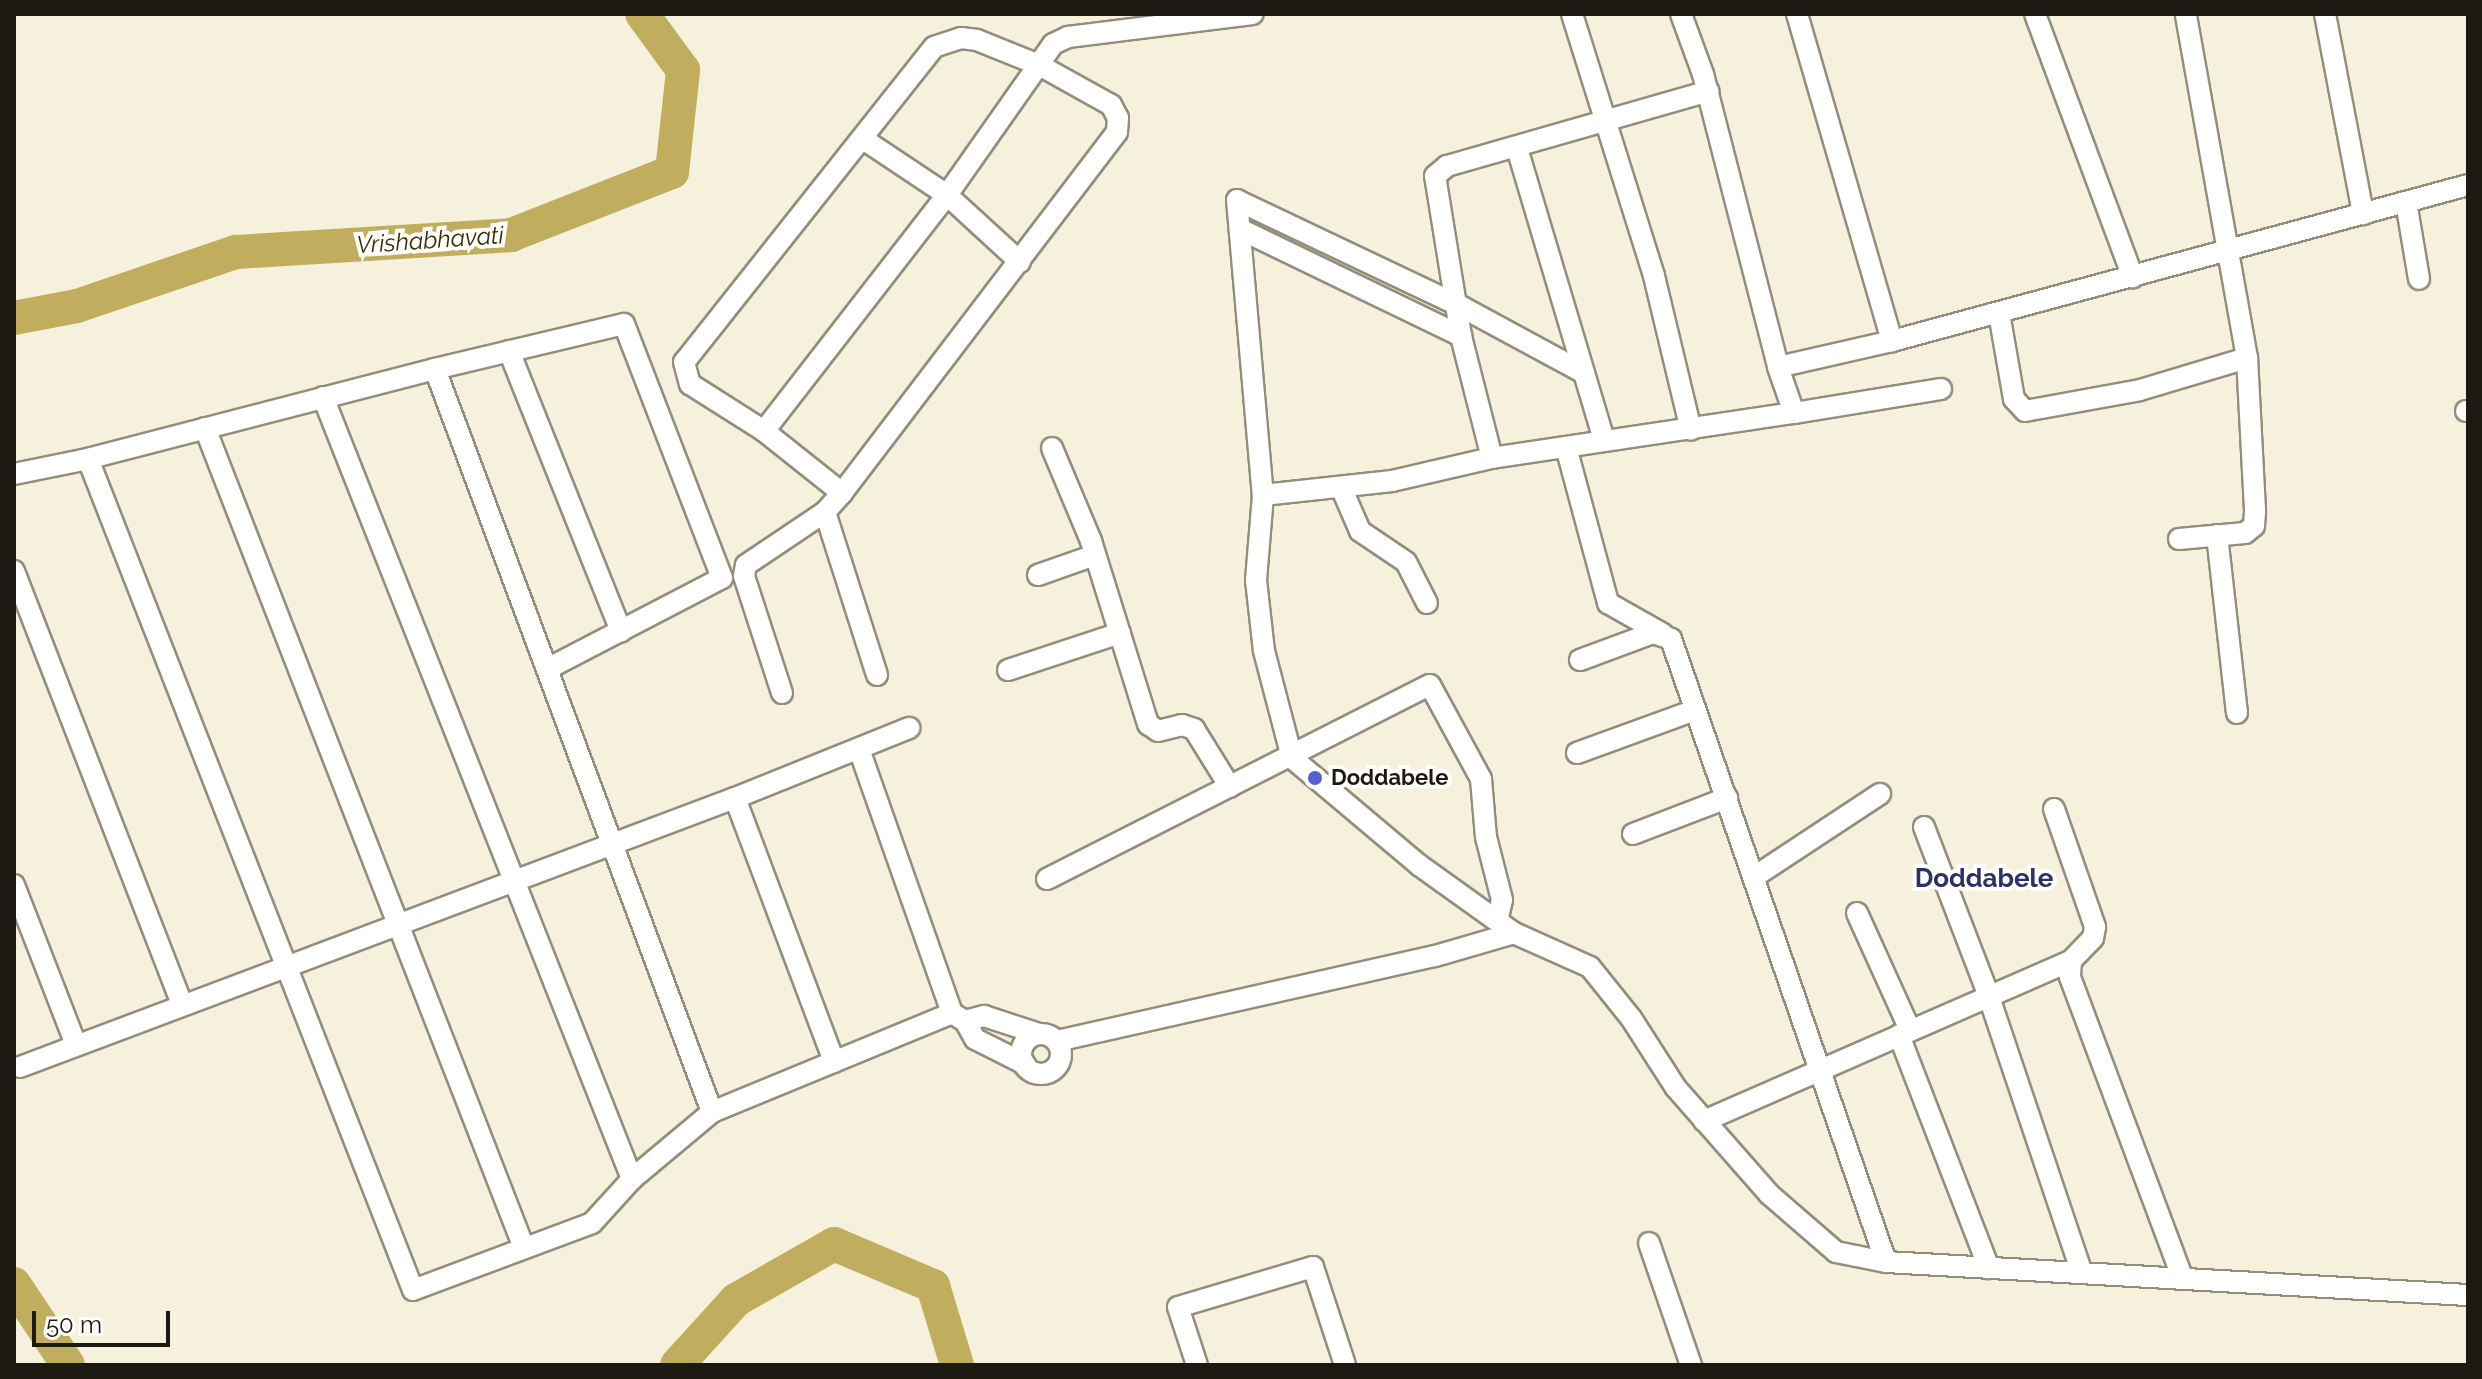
<!DOCTYPE html>
<html>
<head>
<meta charset="utf-8">
<style>
	body { margin:0 }
	#map { position:relative; width:2482px; height:1379px; overflow:hidden; background:#f6f1dc; font-family:Raleway,sans-serif }
	div>[style] { position:absolute }
	.river>* { height:34px; margin:-17px; padding:0 17px; transform-origin:17px; border-radius:17px; background:#c1ad5e }
	.roads { filter:drop-shadow(2px 0 #938e7b) drop-shadow(-2px 0 #938e7b) drop-shadow(0 2px #938e7b) drop-shadow(0 -2px #938e7b) }
	.street>* { height:20px; margin:-10px; padding:0 10px; transform-origin:10px; border-radius:10px; background:#fff }
	.street>.ring { margin:-10px; padding:0; box-sizing:content-box; background:none; border:20px solid #fff; border-radius:50% }
	.dots>* { width:22px; height:22px; translate:-50% -50%; box-sizing:border-box; border:4px solid #fffefa; border-radius:50% }
	span { translate:-50% -50%; white-space:nowrap; text-align:center; line-height:1.15; -webkit-text-stroke:8px #fffefa; paint-order:stroke }
	.poi-label { font-size:22px; color:#1b1912; font-weight:700 }
	.left { translate:0 -50%; text-align:left }
	.water-label { font-size:24px; color:#342c08; font-style:italic }
	.quarter-label { font-size:26px; color:#2b316b; font-weight:700 }
	.frame { position:absolute; inset:0; border:16px solid #1b1912; pointer-events:none }
	.scale { position:absolute; left:32px; top:1311px; width:138px; height:36px; box-sizing:border-box; border:4px solid #1b1912; border-top:0; padding-left:10px; font-size:24px; line-height:28px; white-space:nowrap; color:#1b1912; -webkit-text-stroke:6px #fffefa; paint-order:stroke }
</style>
</head>
<body>
<div id="map">
	<div class="river">
		<div style="left:14px;top:318px;width:64px;rotate:-10.8deg"></div>
		<div style="left:77px;top:306px;width:168px;rotate:-18.8deg"></div>
		<div style="left:236px;top:252px;width:276px;rotate:-3.5deg"></div>
		<div style="left:511px;top:235px;width:173px;rotate:-21.4deg"></div>
		<div style="left:672px;top:172px;width:103px;rotate:-83.8deg"></div>
		<div style="left:683px;top:70px;width:69px;rotate:-126.2deg"></div>
		<div style="left:14px;top:1284px;width:97px;rotate:56.3deg"></div>
		<div style="left:677px;top:1365px;width:88px;rotate:-47.8deg"></div>
		<div style="left:736px;top:1300px;width:113px;rotate:-29.7deg"></div>
		<div style="left:834px;top:1244px;width:108px;rotate:23deg"></div>
		<div style="left:933px;top:1286px;width:83px;rotate:73.1deg"></div>
	</div>
	<div class="roads">
		<div class="street">
			<div style="left:1572px;top:14px;width:275px;rotate:72.6deg"></div>
			<div style="left:1654px;top:276px;width:158px;rotate:76.5deg"></div>
			<div style="left:1681px;top:14px;width:64px;rotate:69.9deg"></div>
			<div style="left:1703px;top:74px;width:302px;rotate:75.6deg"></div>
			<div style="left:1797px;top:14px;width:341px;rotate:73.8deg"></div>
			<div style="left:2035px;top:14px;width:281px;rotate:69.6deg"></div>
			<div style="left:2325px;top:14px;width:204px;rotate:79.2deg"></div>
			<div style="left:863px;top:139px;width:101px;rotate:33.7deg"></div>
			<div style="left:947px;top:195px;width:99px;rotate:42.5deg"></div>
			<div style="left:1517px;top:148px;width:305px;rotate:73.4deg"></div>
			<div style="left:2406px;top:202px;width:78px;rotate:80.4deg"></div>
			<div style="left:1240px;top:229px;width:246px;rotate:25.8deg"></div>
			<div style="left:1999px;top:313px;width:87px;rotate:80.1deg"></div>
			<div style="left:2014px;top:399px;width:16px;rotate:47deg"></div>
			<div style="left:2025px;top:411px;width:117px;rotate:-10.3deg"></div>
			<div style="left:2140px;top:390px;width:112px;rotate:-16.7deg"></div>
			<div style="left:509px;top:351px;width:302px;rotate:68.2deg"></div>
			<div style="left:435px;top:369px;width:194px;rotate:-13.4deg"></div>
			<div style="left:624px;top:324px;width:272px;rotate:68.9deg"></div>
			<div style="left:722px;top:578px;width:195px;rotate:152.5deg"></div>
			<div style="left:1584px;top:373px;width:139px;rotate:-151.6deg"></div>
			<div style="left:1462px;top:307px;width:249px;rotate:-154.6deg"></div>
			<div style="left:1237px;top:200px;width:296px;rotate:85deg"></div>
			<div style="left:1263px;top:495px;width:85px;rotate:94.7deg"></div>
			<div style="left:1256px;top:580px;width:71px;rotate:83.6deg"></div>
			<div style="left:1264px;top:651px;width:111px;rotate:75.3deg"></div>
			<div style="left:1292px;top:758px;width:166px;rotate:40.1deg"></div>
			<div style="left:1419px;top:865px;width:117px;rotate:35.6deg"></div>
			<div style="left:1514px;top:933px;width:83px;rotate:24.1deg"></div>
			<div style="left:1590px;top:967px;width:65px;rotate:51.2deg"></div>
			<div style="left:1631px;top:1018px;width:83px;rotate:57.3deg"></div>
			<div style="left:1676px;top:1088px;width:141px;rotate:48.7deg"></div>
			<div style="left:1769px;top:1194px;width:89px;rotate:40.9deg"></div>
			<div style="left:1836px;top:1252px;width:51px;rotate:11.3deg"></div>
			<div style="left:1886px;top:1262px;width:583px;rotate:3.25deg"></div>
			<div style="left:323px;top:397px;width:841px;rotate:68.44deg"></div>
			<div style="left:2466px;top:411px;width:2px"></div>
			<div style="left:1794px;top:413px;width:149px;rotate:-9.3deg"></div>
			<div style="left:205px;top:428px;width:880px;rotate:68.74deg"></div>
			<div style="left:764px;top:431px;width:299px;rotate:-52.2deg"></div>
			<div style="left:947px;top:195px;width:184px;rotate:-54.9deg"></div>
			<div style="left:1053px;top:44px;width:17px;rotate:-25deg"></div>
			<div style="left:1068px;top:37px;width:186px;rotate:-7.1deg"></div>
			<div style="left:1566px;top:447px;width:162px;rotate:74.9deg"></div>
			<div style="left:1608px;top:603px;width:63px;rotate:29.4deg"></div>
			<div style="left:1052px;top:448px;width:101px;rotate:67.2deg"></div>
			<div style="left:1091px;top:541px;width:192px;rotate:72.7deg"></div>
			<div style="left:1148px;top:724px;width:12px;rotate:35deg"></div>
			<div style="left:1158px;top:731px;width:25px;rotate:-14deg"></div>
			<div style="left:1182px;top:725px;width:13px;rotate:18deg"></div>
			<div style="left:1194px;top:729px;width:68px;rotate:58.2deg"></div>
			<div style="left:1492px;top:458px;width:126px;rotate:-104.3deg"></div>
			<div style="left:1461px;top:336px;width:162px;rotate:-99.2deg"></div>
			<div style="left:1435px;top:176px;width:16px;rotate:-40deg"></div>
			<div style="left:1447px;top:166px;width:272px;rotate:-16deg"></div>
			<div style="left:14px;top:474px;width:76px;rotate:-11.5deg"></div>
			<div style="left:1341px;top:487px;width:48px;rotate:66.6deg"></div>
			<div style="left:1360px;top:531px;width:55px;rotate:34deg"></div>
			<div style="left:1406px;top:562px;width:46px;rotate:62.9deg"></div>
			<div style="left:1263px;top:495px;width:130px;rotate:-6.2deg"></div>
			<div style="left:1392px;top:481px;width:103px;rotate:-13deg"></div>
			<div style="left:1492px;top:458px;width:305px;rotate:-8.5deg"></div>
			<div style="left:1794px;top:413px;width:49px;rotate:-109.2deg"></div>
			<div style="left:1778px;top:367px;width:117px;rotate:-12.8deg"></div>
			<div style="left:1892px;top:341px;width:597px;rotate:-15.15deg"></div>
			<div style="left:825px;top:512px;width:171px;rotate:72.3deg"></div>
			<div style="left:2217px;top:535px;width:179px;rotate:83.6deg"></div>
			<div style="left:2179px;top:539px;width:66px;rotate:-5.2deg"></div>
			<div style="left:2245px;top:533px;width:11px;rotate:-38deg"></div>
			<div style="left:2254px;top:526px;width:16px;rotate:-86deg"></div>
			<div style="left:2255px;top:510px;width:152px;rotate:-93deg"></div>
			<div style="left:2247px;top:358px;width:349px;rotate:-100.1deg"></div>
			<div style="left:14px;top:571px;width:465px;rotate:68.8deg"></div>
			<div style="left:1038px;top:575px;width:60px;rotate:-19.3deg"></div>
			<div style="left:1580px;top:660px;width:78px;rotate:-20.3deg"></div>
			<div style="left:1653px;top:633px;width:19px;rotate:18deg"></div>
			<div style="left:1671px;top:639px;width:659px;rotate:70.96deg"></div>
			<div style="left:1008px;top:670px;width:118px;rotate:-18.3deg"></div>
			<div style="left:782px;top:693px;width:123px;rotate:-108deg"></div>
			<div style="left:744px;top:576px;width:11px;rotate:-80deg"></div>
			<div style="left:746px;top:565px;width:95px;rotate:-33.9deg"></div>
			<div style="left:825px;top:512px;width:25px;rotate:-48deg"></div>
			<div style="left:842px;top:493px;width:454px;rotate:-52.7deg"></div>
			<div style="left:1117px;top:132px;width:14px;rotate:-86deg"></div>
			<div style="left:1118px;top:118px;width:15px;rotate:-118deg"></div>
			<div style="left:1111px;top:105px;width:82px;rotate:-150.9deg"></div>
			<div style="left:1039px;top:65px;width:67px;rotate:-158deg"></div>
			<div style="left:977px;top:40px;width:16px;rotate:-173deg"></div>
			<div style="left:961px;top:38px;width:28px;rotate:162deg"></div>
			<div style="left:934px;top:47px;width:402px;rotate:128.4deg"></div>
			<div style="left:684px;top:362px;width:23px;rotate:75deg"></div>
			<div style="left:690px;top:384px;width:88px;rotate:32.4deg"></div>
			<div style="left:764px;top:431px;width:100px;rotate:38.5deg"></div>
			<div style="left:859px;top:749px;width:280px;rotate:70.6deg"></div>
			<div style="left:1577px;top:753px;width:126px;rotate:-20deg"></div>
			<div style="left:735px;top:798px;width:188px;rotate:-21.9deg"></div>
			<div style="left:2054px;top:809px;width:125px;rotate:70.8deg"></div>
			<div style="left:2095px;top:927px;width:11px;rotate:100deg"></div>
			<div style="left:2093px;top:938px;width:32px;rotate:134deg"></div>
			<div style="left:2071px;top:961px;width:16px;rotate:94deg"></div>
			<div style="left:2070px;top:977px;width:322px;rotate:69.5deg"></div>
			<div style="left:1924px;top:827px;width:179px;rotate:69deg"></div>
			<div style="left:1988px;top:994px;width:294px;rotate:71.4deg"></div>
			<div style="left:1633px;top:834px;width:101px;rotate:-21deg"></div>
			<div style="left:1754px;top:877px;width:151px;rotate:-33.4deg"></div>
			<div style="left:1047px;top:879px;width:429px;rotate:-26.9deg"></div>
			<div style="left:1430px;top:685px;width:107px;rotate:61.5deg"></div>
			<div style="left:1481px;top:779px;width:58px;rotate:85.1deg"></div>
			<div style="left:1486px;top:837px;width:65px;rotate:75.7deg"></div>
			<div style="left:1502px;top:900px;width:18px;rotate:103deg"></div>
			<div style="left:14px;top:885px;width:172px;rotate:68.8deg"></div>
			<div style="left:1857px;top:913px;width:128px;rotate:65.6deg"></div>
			<div class="ring" style="left:1021px;top:1034px;width:20px;height:20px"></div>
			<div style="left:1899px;top:1035px;width:250px;rotate:68.9deg"></div>
			<div style="left:1057px;top:1041px;width:387px;rotate:-12.7deg"></div>
			<div style="left:1435px;top:956px;width:82px;rotate:-16.2deg"></div>
			<div style="left:1025px;top:1064px;width:56px;rotate:-153.4deg"></div>
			<div style="left:975px;top:1039px;width:21px;rotate:-119deg"></div>
			<div style="left:965px;top:1021px;width:20px;rotate:-15deg"></div>
			<div style="left:984px;top:1016px;width:58px;rotate:18.1deg"></div>
			<div style="left:20px;top:1067px;width:764px;rotate:-20.62deg"></div>
			<div style="left:735px;top:798px;width:282px;rotate:69.4deg"></div>
			<div style="left:712px;top:1112px;width:793px;rotate:-110.45deg"></div>
			<div style="left:435px;top:369px;width:358px;rotate:165.5deg"></div>
			<div style="left:88px;top:459px;width:892px;rotate:68.64deg"></div>
			<div style="left:413px;top:1290px;width:191px;rotate:-20.5deg"></div>
			<div style="left:592px;top:1223px;width:59px;rotate:-47.7deg"></div>
			<div style="left:632px;top:1179px;width:104px;rotate:-39.9deg"></div>
			<div style="left:712px;top:1112px;width:260px;rotate:-22.4deg"></div>
			<div style="left:952px;top:1013px;width:15px;rotate:32deg"></div>
			<div style="left:1704px;top:1121px;width:400px;rotate:-23.6deg"></div>
			<div style="left:1649px;top:1243px;width:129px;rotate:71deg"></div>
			<div style="left:1197px;top:1365px;width:61px;rotate:-108.1deg"></div>
			<div style="left:1178px;top:1307px;width:141px;rotate:-16.5deg"></div>
			<div style="left:1313px;top:1267px;width:103px;rotate:71.9deg"></div>
		</div>
	</div>
	<div class="dots">
		<div style="left:1315px;top:778px;background:#555ed5"></div>
	</div>
	<div class="poi-label">
		<span class="left" style="left:1331px;top:778px">Doddabele</span>
	</div>
	<div class="water-label">
		<span style="left:430px;top:240px;rotate:-4deg">Vrishabhavati</span>
	</div>
	<div class="quarter-label">
		<span style="left:1984px;top:879px">Doddabele</span>
	</div>
	<div class="frame"></div>
	<div class="scale">50 m</div>
</div>
</body>
</html>
